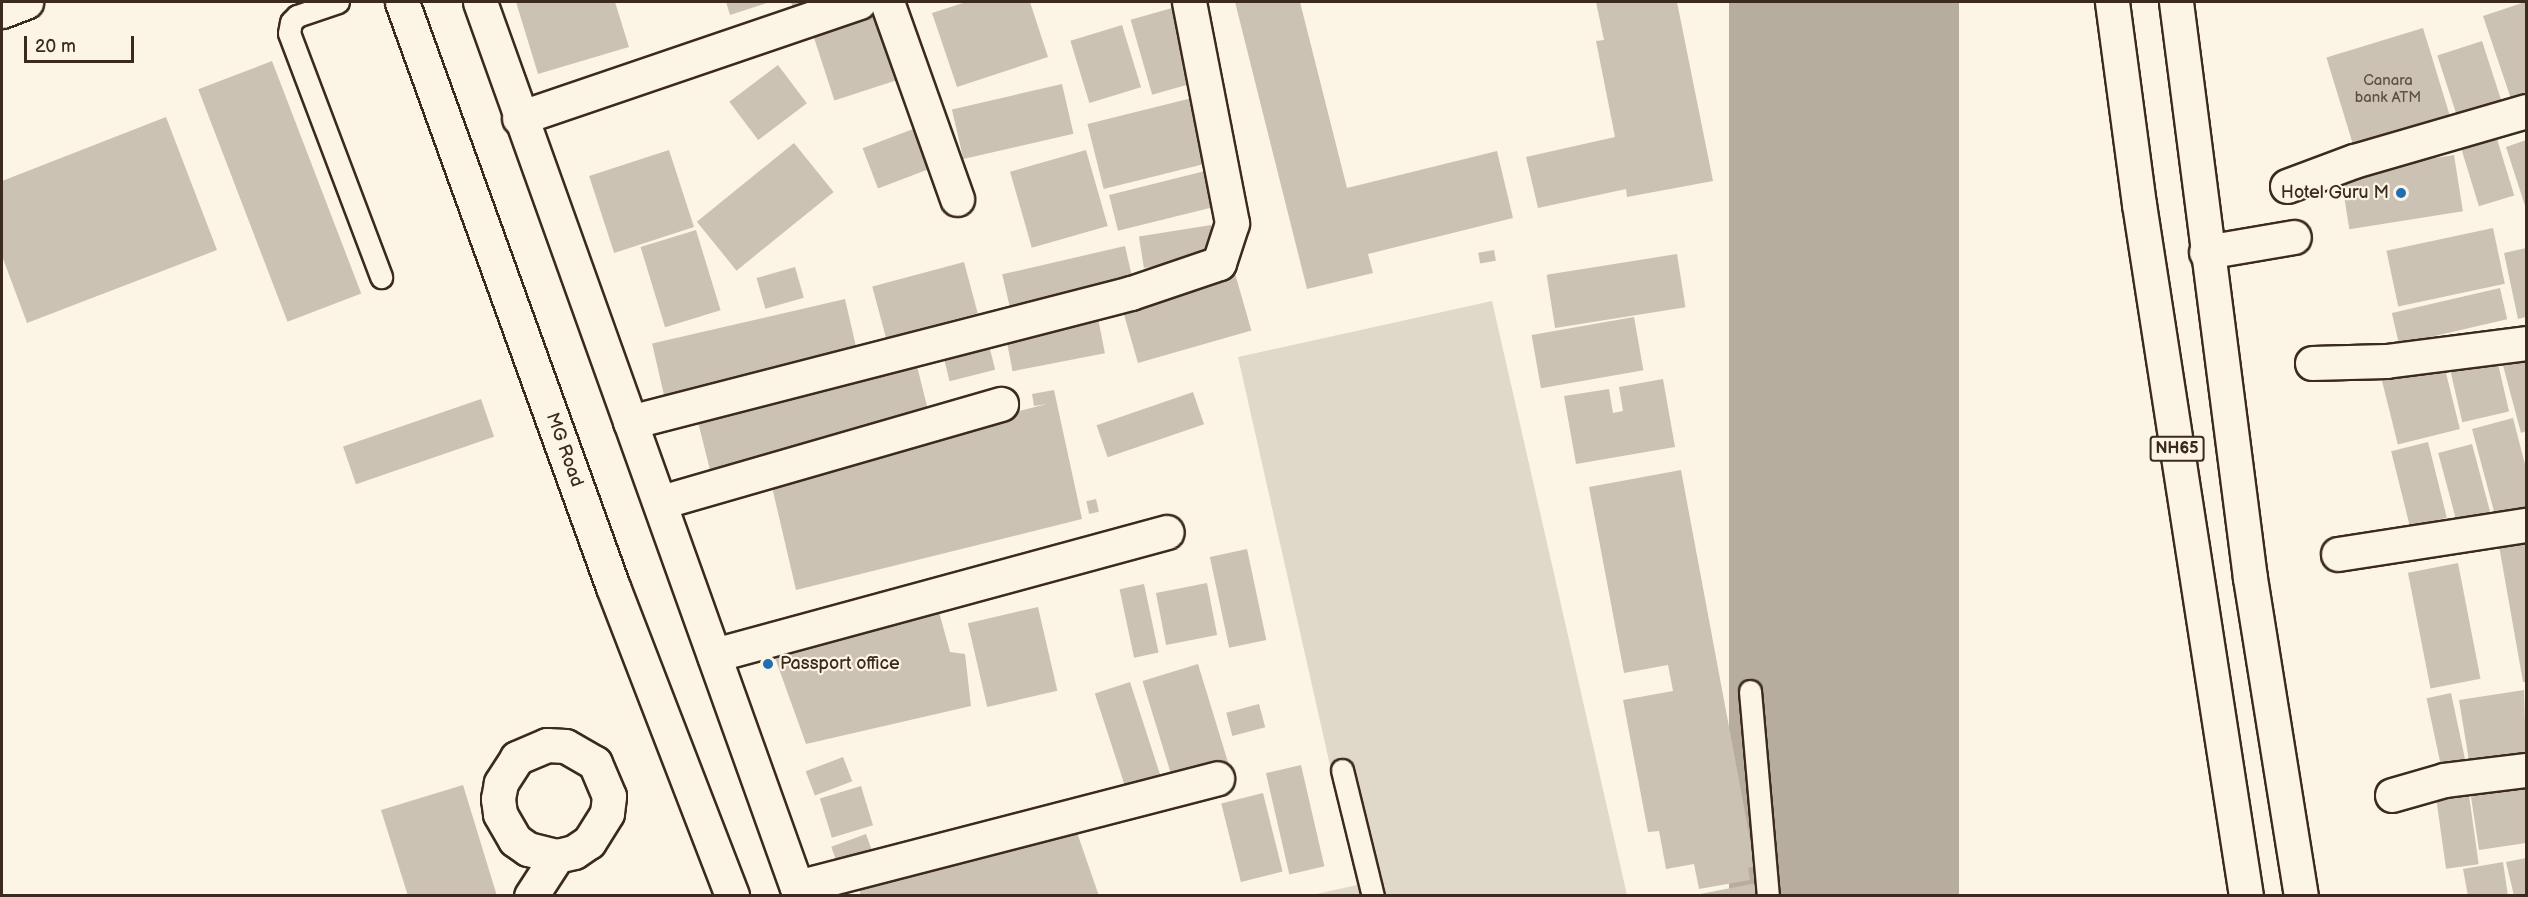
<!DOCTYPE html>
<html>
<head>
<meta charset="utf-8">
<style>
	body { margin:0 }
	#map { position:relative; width:2528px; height:897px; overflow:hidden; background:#fcf5e5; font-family:"Balsamiq Sans",sans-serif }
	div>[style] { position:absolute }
	.green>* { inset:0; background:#e0d8c8 }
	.water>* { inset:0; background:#b7ad9e; transform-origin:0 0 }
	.building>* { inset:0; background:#ccc2b3; transform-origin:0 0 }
	.roads { filter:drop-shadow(2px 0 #3b2a1e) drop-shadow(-2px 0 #3b2a1e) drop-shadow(0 2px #3b2a1e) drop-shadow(0 -2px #3b2a1e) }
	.service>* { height:21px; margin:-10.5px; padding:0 10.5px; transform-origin:10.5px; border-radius:10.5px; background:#fcf5e5 }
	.minor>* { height:33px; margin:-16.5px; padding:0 16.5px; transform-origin:16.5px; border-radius:16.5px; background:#fcf5e5 }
	.secondary>* { height:33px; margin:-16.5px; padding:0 16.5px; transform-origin:16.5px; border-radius:16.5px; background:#fcf5e5 }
	.trunk>* { height:33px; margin:-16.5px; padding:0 16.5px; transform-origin:16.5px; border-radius:16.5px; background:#fcf5e5 }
	.dots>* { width:16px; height:16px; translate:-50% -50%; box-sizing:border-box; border:3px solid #fcf5e5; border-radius:50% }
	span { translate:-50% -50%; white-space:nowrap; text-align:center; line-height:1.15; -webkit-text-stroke:4.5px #fcf5e5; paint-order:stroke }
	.number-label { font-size:15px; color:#5f5043 }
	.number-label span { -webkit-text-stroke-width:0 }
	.shield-label span { padding:2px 4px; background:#fcf5e5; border:2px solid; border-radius:4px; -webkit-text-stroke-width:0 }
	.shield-label { font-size:16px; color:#3b2a1e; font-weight:700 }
	.poi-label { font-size:18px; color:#3b2a1e }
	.right { translate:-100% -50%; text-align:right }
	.left { translate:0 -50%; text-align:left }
	.street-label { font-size:18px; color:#3b2a1e }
	.frame { position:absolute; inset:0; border:3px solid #3b2a1e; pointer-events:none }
	.scale { position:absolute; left:24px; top:36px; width:110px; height:27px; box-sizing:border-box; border:3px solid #3b2a1e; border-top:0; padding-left:8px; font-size:18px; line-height:21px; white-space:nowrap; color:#3b2a1e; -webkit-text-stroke:4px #fcf5e5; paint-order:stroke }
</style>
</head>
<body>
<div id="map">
	<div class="green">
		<div style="clip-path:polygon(1492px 301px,1627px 895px,1312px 895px,1357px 885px,1238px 357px)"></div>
	</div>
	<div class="water">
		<div style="left:1729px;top:2px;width:230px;height:905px"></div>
	</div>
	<div class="building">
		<div style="clip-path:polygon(516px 2px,615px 2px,629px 47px,538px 74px)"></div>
		<div style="clip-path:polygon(726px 2px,770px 2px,730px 15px)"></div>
		<div style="clip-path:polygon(791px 2px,812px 2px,793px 8px)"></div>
		<div style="clip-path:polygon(966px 2px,1030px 2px,1048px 57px,957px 87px,932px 13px)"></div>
		<div style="clip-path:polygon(1235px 2px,1300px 2px,1347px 188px,1497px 151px,1513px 218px,1368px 254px,1373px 273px,1307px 289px)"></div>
		<div style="clip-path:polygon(1596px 2px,1677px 2px,1713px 181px,1627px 197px,1626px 189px,1538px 208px,1526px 157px,1615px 137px,1596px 41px,1604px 40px)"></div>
		<div style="clip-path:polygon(2525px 2px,2526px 101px,2513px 105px,2483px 16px)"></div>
		<div style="left:1172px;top:8px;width:78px;height:43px;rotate:74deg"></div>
		<div style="left:880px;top:11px;width:71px;height:71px;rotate:72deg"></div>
		<div style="left:1122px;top:25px;width:65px;height:54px;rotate:73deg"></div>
		<div style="left:2423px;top:28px;width:96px;height:101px;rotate:73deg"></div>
		<div style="left:2482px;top:41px;width:73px;height:47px;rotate:72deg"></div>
		<div style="left:272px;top:61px;width:249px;height:79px;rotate:69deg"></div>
		<div style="left:778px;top:65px;width:48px;height:61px;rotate:53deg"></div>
		<div style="left:1062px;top:84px;width:51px;height:113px;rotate:77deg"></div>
		<div style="left:1200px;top:96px;width:67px;height:116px;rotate:76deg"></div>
		<div style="clip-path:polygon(166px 117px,217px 250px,27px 323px,2px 256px,2px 181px)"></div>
		<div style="left:913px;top:129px;width:43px;height:54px;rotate:69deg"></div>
		<div style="left:2497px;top:139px;width:59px;height:37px;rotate:73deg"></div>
		<div style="clip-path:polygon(2526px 140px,2526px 209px,2506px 147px)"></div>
		<div style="left:794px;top:143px;width:63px;height:125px;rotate:51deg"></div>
		<div style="left:669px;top:150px;width:81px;height:84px;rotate:72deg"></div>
		<div style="left:1086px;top:150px;width:79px;height:79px;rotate:74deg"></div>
		<div style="left:2454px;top:155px;width:57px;height:115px;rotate:81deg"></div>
		<div style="left:1209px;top:170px;width:37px;height:103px;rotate:76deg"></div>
		<div style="left:1211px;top:225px;width:32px;height:73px;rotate:81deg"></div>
		<div style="left:2493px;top:228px;width:57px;height:109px;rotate:78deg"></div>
		<div style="left:696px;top:230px;width:84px;height:58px;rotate:73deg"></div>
		<div style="left:1125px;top:246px;width:43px;height:126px;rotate:77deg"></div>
		<div style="clip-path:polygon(2526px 248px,2526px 317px,2518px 319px,2504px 253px)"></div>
		<div style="left:1494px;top:250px;width:11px;height:16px;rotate:80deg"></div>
		<div style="left:1677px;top:254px;width:54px;height:132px;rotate:81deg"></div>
		<div style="left:964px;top:262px;width:53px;height:95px;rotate:75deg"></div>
		<div style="left:795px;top:267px;width:32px;height:40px;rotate:74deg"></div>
		<div style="left:1234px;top:270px;width:63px;height:118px;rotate:74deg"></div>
		<div style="left:2500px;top:288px;width:32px;height:111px;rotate:77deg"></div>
		<div style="left:845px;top:299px;width:57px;height:198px;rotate:77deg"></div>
		<div style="left:1634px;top:317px;width:54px;height:104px;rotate:80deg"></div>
		<div style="left:1098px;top:318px;width:36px;height:94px;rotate:79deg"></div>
		<div style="left:986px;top:333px;width:38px;height:47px;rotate:76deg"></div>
		<div style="clip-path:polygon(2526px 351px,2526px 431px,2521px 433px,2501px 358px)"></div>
		<div style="left:2496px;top:355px;width:58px;height:48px;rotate:77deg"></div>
		<div style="left:915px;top:358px;width:64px;height:226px;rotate:76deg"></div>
		<div style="left:2443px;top:361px;width:70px;height:64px;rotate:76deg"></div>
		<div style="clip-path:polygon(1663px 379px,1675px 447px,1576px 464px,1564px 396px,1609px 389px,1613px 413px,1623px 411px,1619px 387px)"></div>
		<div style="clip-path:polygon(1054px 390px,1082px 519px,796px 590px,769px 474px,1047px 404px,1034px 406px,1032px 394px)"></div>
		<div style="left:1193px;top:392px;width:34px;height:102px;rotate:71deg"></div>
		<div style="left:481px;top:399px;width:40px;height:146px;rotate:71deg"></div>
		<div style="clip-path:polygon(2513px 418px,2526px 468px,2526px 510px,2496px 519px,2472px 429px)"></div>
		<div style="left:2428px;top:442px;width:78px;height:38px;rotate:76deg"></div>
		<div style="left:2472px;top:444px;width:70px;height:35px;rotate:75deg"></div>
		<div style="clip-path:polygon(1681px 470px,1755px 866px,1748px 868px,1750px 880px,1699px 889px,1694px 864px,1666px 869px,1659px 831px,1648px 832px,1623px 700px,1673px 691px,1668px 665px,1624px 673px,1589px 487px)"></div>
		<div style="left:1096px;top:499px;width:13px;height:10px;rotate:77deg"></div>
		<div style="clip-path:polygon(2526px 535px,2526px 682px,2523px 682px,2498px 540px)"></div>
		<div style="left:1247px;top:549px;width:93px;height:38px;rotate:78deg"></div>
		<div style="left:2458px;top:563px;width:118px;height:51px;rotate:79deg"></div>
		<div style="left:1207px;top:583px;width:53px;height:52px;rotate:79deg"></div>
		<div style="left:1144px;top:584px;width:70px;height:25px;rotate:78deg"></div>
		<div style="clip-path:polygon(936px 601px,950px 652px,965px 654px,971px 706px,806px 744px,770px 644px)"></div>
		<div style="left:1038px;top:607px;width:86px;height:72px;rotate:77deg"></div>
		<div style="left:1198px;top:664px;width:104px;height:58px;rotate:73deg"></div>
		<div style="left:1130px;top:682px;width:105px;height:37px;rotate:72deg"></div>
		<div style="clip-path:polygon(2524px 690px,2526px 758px,2470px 767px,2459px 700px)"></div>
		<div style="left:2451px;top:693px;width:69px;height:25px;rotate:78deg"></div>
		<div style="left:1259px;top:704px;width:24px;height:34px;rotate:75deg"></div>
		<div style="left:843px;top:757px;width:26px;height:40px;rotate:69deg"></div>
		<div style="left:1301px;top:765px;width:104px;height:36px;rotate:77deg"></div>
		<div style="clip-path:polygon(2526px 782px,2526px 843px,2479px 850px,2470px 790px)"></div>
		<div style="clip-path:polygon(463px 785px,497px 896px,408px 896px,381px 810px)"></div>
		<div style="left:861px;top:786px;width:41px;height:43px;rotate:73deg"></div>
		<div style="left:2468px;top:788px;width:77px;height:33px;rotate:82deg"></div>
		<div style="left:1263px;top:793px;width:81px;height:43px;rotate:76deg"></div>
		<div style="clip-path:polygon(1073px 821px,1099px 896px,861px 896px,857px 882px)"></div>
		<div style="left:866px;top:834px;width:29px;height:37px;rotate:70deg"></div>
		<div style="clip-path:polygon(2526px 858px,2526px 896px,2514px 896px,2506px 862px)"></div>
		<div style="clip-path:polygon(2503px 862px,2508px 896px,2468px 896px,2463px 869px)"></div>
		<div style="clip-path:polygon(1762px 882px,1762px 896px,1700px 896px,1700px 894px)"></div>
	</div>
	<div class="roads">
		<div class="service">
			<div style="left:338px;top:2px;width:43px;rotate:161.1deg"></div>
			<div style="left:297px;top:16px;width:8px;rotate:135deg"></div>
			<div style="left:291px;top:22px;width:11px;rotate:100deg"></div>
			<div style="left:289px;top:33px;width:261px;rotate:69.3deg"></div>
			<div style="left:1750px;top:691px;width:206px;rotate:85deg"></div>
			<div style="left:1342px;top:770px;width:130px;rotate:76.2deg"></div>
		</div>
		<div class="minor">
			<div style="left:887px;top:2px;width:209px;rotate:70.4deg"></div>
			<div style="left:2px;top:11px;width:26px;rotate:-21deg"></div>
			<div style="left:519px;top:118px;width:359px;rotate:-18.8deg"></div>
			<div style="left:2287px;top:186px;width:72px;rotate:-20.5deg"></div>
			<div style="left:2354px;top:161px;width:179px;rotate:-16.2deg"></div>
			<div style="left:2312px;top:363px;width:74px;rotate:-1.5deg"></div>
			<div style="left:2386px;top:361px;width:141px;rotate:-7.3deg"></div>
			<div style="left:630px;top:422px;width:517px;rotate:-14.44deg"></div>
			<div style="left:1131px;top:293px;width:93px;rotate:-18.8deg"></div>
			<div style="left:1219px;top:263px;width:42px;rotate:-72deg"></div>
			<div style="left:1232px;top:223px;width:225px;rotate:-101deg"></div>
			<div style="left:661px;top:502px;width:354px;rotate:-16.1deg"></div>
			<div style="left:2338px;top:554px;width:190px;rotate:-8.8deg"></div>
			<div style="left:714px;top:655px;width:469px;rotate:-15.2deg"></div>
			<div style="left:2392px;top:795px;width:54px;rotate:-16.1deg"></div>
			<div style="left:2444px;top:780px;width:83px;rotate:-7deg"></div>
			<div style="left:797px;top:887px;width:434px;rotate:-14.5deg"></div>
			<div style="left:531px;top:896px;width:48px;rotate:-57deg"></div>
			<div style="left:557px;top:856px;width:17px;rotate:-13deg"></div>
			<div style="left:574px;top:852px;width:18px;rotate:-34deg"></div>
			<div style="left:589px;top:842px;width:34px;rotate:-58deg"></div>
			<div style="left:607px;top:813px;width:17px;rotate:-83deg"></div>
			<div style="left:609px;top:796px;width:36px;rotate:-113deg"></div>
			<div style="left:595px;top:763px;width:34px;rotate:-150deg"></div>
			<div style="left:565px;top:746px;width:18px;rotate:-177deg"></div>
			<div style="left:547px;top:745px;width:33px;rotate:157deg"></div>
			<div style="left:517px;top:758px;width:30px;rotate:123deg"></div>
			<div style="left:501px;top:783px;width:16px;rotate:101deg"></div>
			<div style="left:498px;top:799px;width:15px;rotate:82deg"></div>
			<div style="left:500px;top:814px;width:30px;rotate:60deg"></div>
			<div style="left:515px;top:840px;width:16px;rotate:35deg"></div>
			<div style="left:528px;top:849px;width:30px;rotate:14deg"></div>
		</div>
		<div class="secondary">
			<div style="left:402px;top:2px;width:622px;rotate:70.17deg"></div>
			<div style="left:613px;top:587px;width:331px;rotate:68.9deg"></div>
			<div style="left:480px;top:2px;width:950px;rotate:70.31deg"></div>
		</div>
		<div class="trunk">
			<div style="left:2112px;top:2px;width:204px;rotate:82.4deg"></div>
			<div style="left:2139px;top:204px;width:700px;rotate:81.21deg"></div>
			<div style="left:2176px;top:2px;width:581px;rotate:82.68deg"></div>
			<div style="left:2250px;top:578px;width:322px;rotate:80.9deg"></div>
			<div style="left:2206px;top:252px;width:89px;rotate:-9.7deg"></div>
		</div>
	</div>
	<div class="dots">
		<div style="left:2401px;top:193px;background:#1f6fb2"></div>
		<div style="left:768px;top:664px;background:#1f6fb2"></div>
	</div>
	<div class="number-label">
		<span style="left:2388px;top:89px">Canara<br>bank ATM</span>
	</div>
	<div class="shield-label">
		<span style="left:2177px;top:449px">NH65</span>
	</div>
	<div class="poi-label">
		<span class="right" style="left:2389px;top:193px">Hotel Guru M</span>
		<span class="left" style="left:780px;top:664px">Passport office</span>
	</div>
	<div class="street-label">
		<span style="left:564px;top:450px;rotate:70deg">MG Road</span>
	</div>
	<div class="frame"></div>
	<div class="scale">20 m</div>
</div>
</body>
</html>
